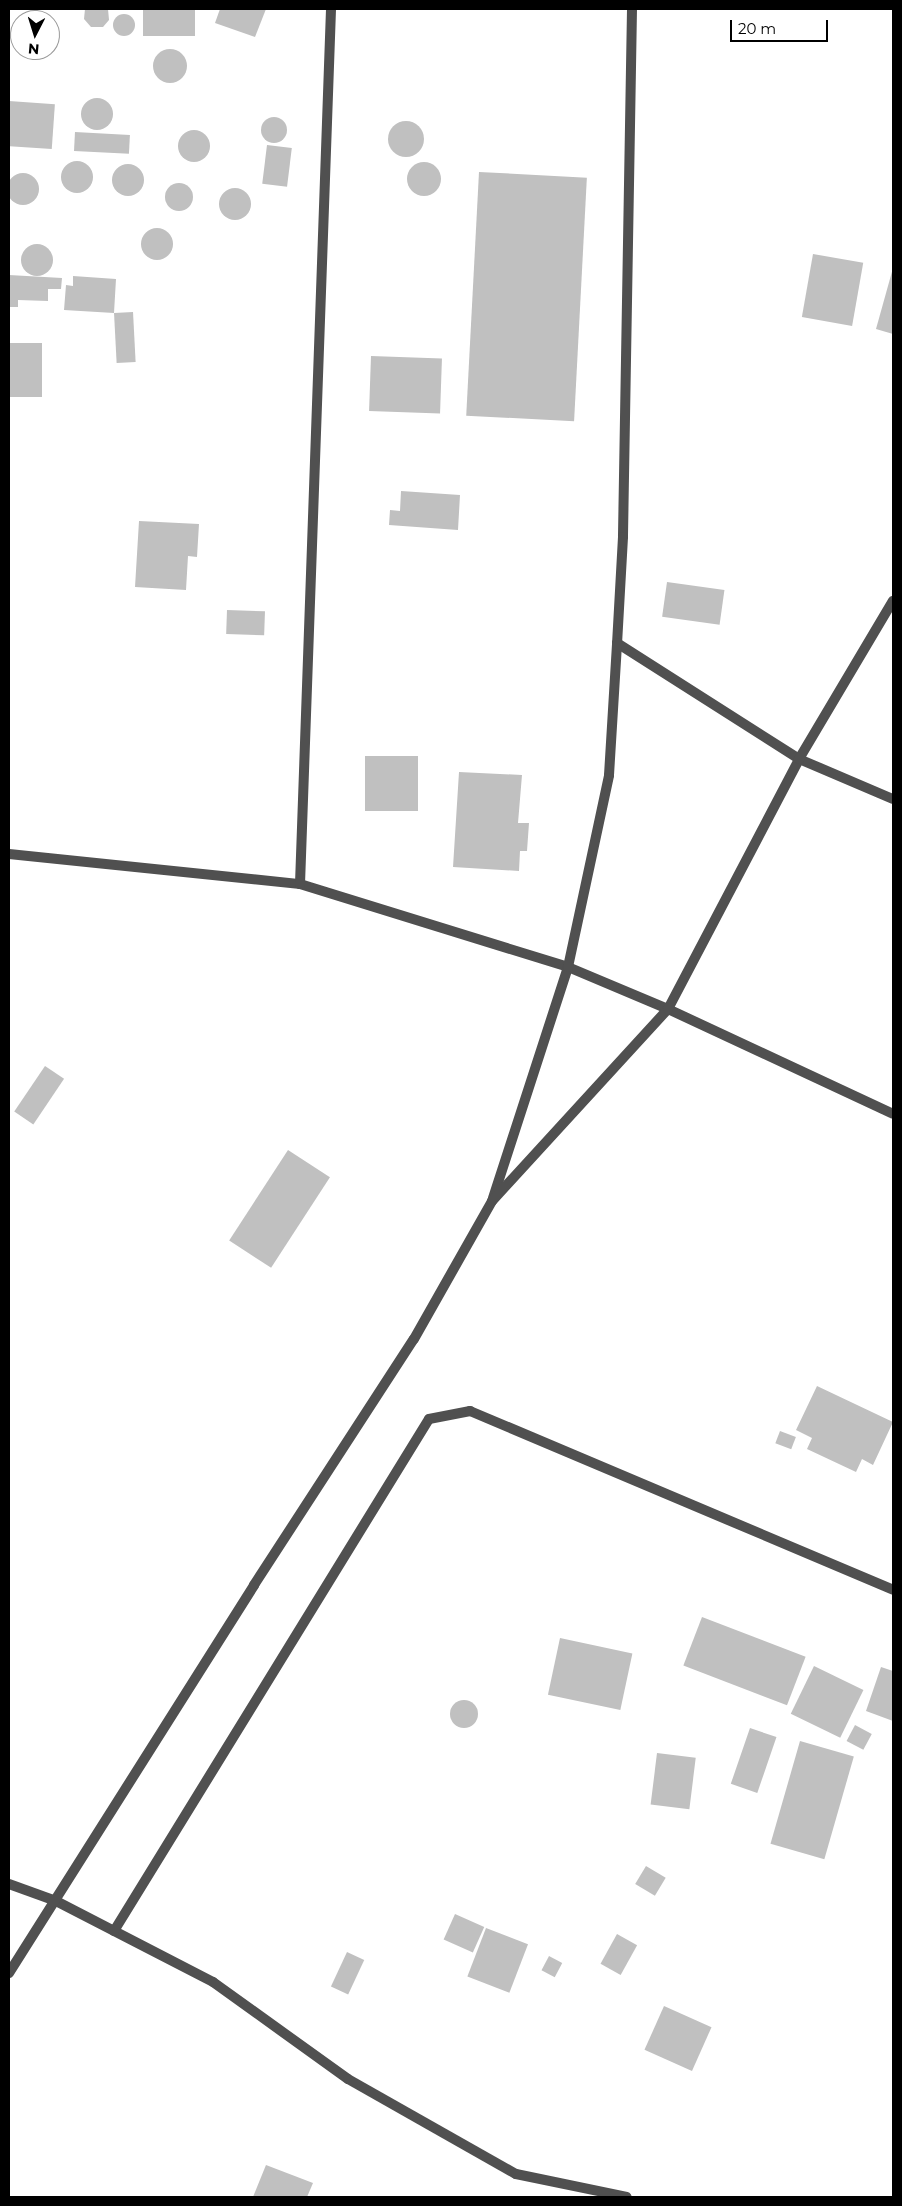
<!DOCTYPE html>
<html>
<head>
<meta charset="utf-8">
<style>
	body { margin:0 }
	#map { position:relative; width:902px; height:2206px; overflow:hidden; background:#fff; font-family:Montserrat,sans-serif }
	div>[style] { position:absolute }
	.building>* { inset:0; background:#c0c0c0; transform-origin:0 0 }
	.round { border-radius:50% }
	.street>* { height:10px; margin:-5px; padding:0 5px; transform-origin:5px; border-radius:5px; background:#505050 }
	span { translate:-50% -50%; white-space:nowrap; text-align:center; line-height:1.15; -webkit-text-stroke:5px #fff; paint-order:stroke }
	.frame { position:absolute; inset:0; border:10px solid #000; pointer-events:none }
	.north { position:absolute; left:10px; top:10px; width:50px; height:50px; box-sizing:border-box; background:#fff; border:1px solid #999; border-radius:50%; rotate:185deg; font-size:14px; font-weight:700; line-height:20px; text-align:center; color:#000 }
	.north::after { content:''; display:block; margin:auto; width:18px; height:22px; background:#000; clip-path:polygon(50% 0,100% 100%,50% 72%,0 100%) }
	.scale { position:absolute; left:730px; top:20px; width:98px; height:22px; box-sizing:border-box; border:2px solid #000; border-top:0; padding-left:6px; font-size:15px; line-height:18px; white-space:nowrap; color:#000; -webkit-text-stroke:4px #fff; paint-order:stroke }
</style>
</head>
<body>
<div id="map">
	<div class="building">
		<div style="clip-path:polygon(85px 9px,108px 9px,109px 20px,103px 27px,91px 27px,84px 19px)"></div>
		<div style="left:143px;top:9px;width:52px;height:27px"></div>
		<div style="clip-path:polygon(220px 9px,266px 9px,255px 37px,215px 23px)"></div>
		<div class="round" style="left:113px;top:14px;width:22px;height:22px"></div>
		<div class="round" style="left:153px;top:49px;width:34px;height:34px"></div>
		<div class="round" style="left:81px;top:98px;width:32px;height:32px"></div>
		<div style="left:9px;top:101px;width:46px;height:45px;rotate:4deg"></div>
		<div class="round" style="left:261px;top:117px;width:26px;height:26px"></div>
		<div class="round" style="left:388px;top:121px;width:36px;height:36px"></div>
		<div class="round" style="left:178px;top:130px;width:32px;height:32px"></div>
		<div style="left:75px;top:132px;width:55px;height:19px;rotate:3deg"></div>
		<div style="left:267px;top:145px;width:25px;height:39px;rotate:7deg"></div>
		<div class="round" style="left:61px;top:161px;width:32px;height:32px"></div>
		<div class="round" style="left:407px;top:162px;width:34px;height:34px"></div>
		<div class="round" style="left:112px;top:164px;width:32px;height:32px"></div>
		<div style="left:479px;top:172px;width:108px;height:244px;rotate:3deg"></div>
		<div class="round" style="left:7px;top:173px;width:32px;height:32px"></div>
		<div class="round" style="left:165px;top:183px;width:28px;height:28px"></div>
		<div class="round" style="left:219px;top:188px;width:32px;height:32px"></div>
		<div class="round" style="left:141px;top:228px;width:32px;height:32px"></div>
		<div class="round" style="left:21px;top:244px;width:32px;height:32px"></div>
		<div style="left:813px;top:254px;width:51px;height:64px;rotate:10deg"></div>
		<div style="clip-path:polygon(893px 268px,893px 334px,876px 329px)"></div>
		<div style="clip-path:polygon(9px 275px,62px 278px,61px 289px,48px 289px,48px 301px,18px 300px,18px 307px,9px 307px)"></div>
		<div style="clip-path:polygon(73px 276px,116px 279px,114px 313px,64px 310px,66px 285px,73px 286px)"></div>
		<div style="left:133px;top:312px;width:50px;height:19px;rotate:87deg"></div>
		<div style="left:9px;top:343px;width:33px;height:54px"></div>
		<div style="left:371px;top:356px;width:71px;height:55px;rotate:2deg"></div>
		<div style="clip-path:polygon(401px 491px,460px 495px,458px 530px,389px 525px,390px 510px,400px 511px)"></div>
		<div style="clip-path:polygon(139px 521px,199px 524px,197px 557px,188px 556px,186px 590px,135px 587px)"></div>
		<div style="left:667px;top:582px;width:58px;height:35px;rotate:8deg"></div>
		<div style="left:227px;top:610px;width:38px;height:24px;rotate:2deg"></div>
		<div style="left:365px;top:756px;width:53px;height:55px"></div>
		<div style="clip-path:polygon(459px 772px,522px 775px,518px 823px,529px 823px,527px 851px,520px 851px,519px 871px,453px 867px)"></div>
		<div style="left:45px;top:1066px;width:23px;height:55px;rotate:34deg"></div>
		<div style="left:288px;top:1150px;width:50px;height:108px;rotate:33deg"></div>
		<div style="clip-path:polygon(817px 1386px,893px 1422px,873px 1465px,862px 1459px,856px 1472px,807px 1449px,812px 1438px,796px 1430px)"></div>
		<div style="left:780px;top:1431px;width:17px;height:13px;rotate:21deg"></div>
		<div style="left:702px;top:1617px;width:111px;height:52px;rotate:21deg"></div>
		<div style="left:560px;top:1638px;width:74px;height:58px;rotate:12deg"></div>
		<div style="left:814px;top:1666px;width:55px;height:53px;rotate:26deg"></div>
		<div style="clip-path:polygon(881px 1667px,893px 1671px,893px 1721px,866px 1711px)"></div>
		<div class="round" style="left:450px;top:1700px;width:28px;height:28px"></div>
		<div style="left:855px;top:1725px;width:19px;height:18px;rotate:28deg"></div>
		<div style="left:750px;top:1728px;width:28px;height:59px;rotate:19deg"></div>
		<div style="left:800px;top:1741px;width:56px;height:107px;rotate:16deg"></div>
		<div style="left:657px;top:1753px;width:39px;height:52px;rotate:7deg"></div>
		<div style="left:646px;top:1866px;width:23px;height:21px;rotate:31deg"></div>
		<div style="left:455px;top:1914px;width:32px;height:28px;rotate:24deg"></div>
		<div style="left:486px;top:1928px;width:45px;height:52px;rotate:21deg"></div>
		<div style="left:617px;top:1934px;width:23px;height:34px;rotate:29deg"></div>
		<div style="left:347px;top:1952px;width:19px;height:38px;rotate:25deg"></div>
		<div style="left:549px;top:1956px;width:15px;height:16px;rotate:28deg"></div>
		<div style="left:664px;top:2006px;width:52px;height:48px;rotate:24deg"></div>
		<div style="clip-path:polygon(266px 2165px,313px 2183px,307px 2197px,253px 2197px)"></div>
	</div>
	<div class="street">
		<div style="left:632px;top:9px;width:528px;rotate:90.98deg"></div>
		<div style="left:623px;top:537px;width:106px;rotate:93.2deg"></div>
		<div style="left:617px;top:643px;width:216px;rotate:32.5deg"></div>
		<div style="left:799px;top:759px;width:102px;rotate:23.1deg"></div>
		<div style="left:9px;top:854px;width:293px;rotate:5.9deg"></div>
		<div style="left:300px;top:884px;width:281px;rotate:17.2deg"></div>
		<div style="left:568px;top:967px;width:108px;rotate:22.8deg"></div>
		<div style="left:668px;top:1009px;width:248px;rotate:25deg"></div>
		<div style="left:300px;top:884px;width:876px;rotate:-87.97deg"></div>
		<div style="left:493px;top:1198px;width:243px;rotate:-72deg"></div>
		<div style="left:568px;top:967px;width:196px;rotate:-77.9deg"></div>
		<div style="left:609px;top:775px;width:132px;rotate:-86.5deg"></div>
		<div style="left:9px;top:1884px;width:50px;rotate:19.9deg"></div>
		<div style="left:56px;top:1901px;width:177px;rotate:27.3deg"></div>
		<div style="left:213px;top:1982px;width:166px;rotate:35.7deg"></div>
		<div style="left:348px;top:2079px;width:193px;rotate:29.5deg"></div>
		<div style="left:516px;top:2174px;width:113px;rotate:11.7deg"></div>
		<div style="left:114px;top:1931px;width:601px;rotate:-58.4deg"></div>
		<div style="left:429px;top:1419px;width:42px;rotate:-11deg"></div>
		<div style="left:470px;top:1411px;width:459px;rotate:22.9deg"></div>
		<div style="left:9px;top:1973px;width:459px;rotate:-57.7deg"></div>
		<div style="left:254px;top:1585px;width:293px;rotate:-57deg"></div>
		<div style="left:414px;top:1339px;width:159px;rotate:-60.5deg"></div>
		<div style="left:492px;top:1201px;width:260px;rotate:-47.5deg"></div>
		<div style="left:668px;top:1009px;width:282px;rotate:-62.3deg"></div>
		<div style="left:799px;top:759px;width:184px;rotate:-59.3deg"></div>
	</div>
	<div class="frame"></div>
	<div class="north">N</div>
	<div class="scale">20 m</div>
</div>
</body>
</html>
